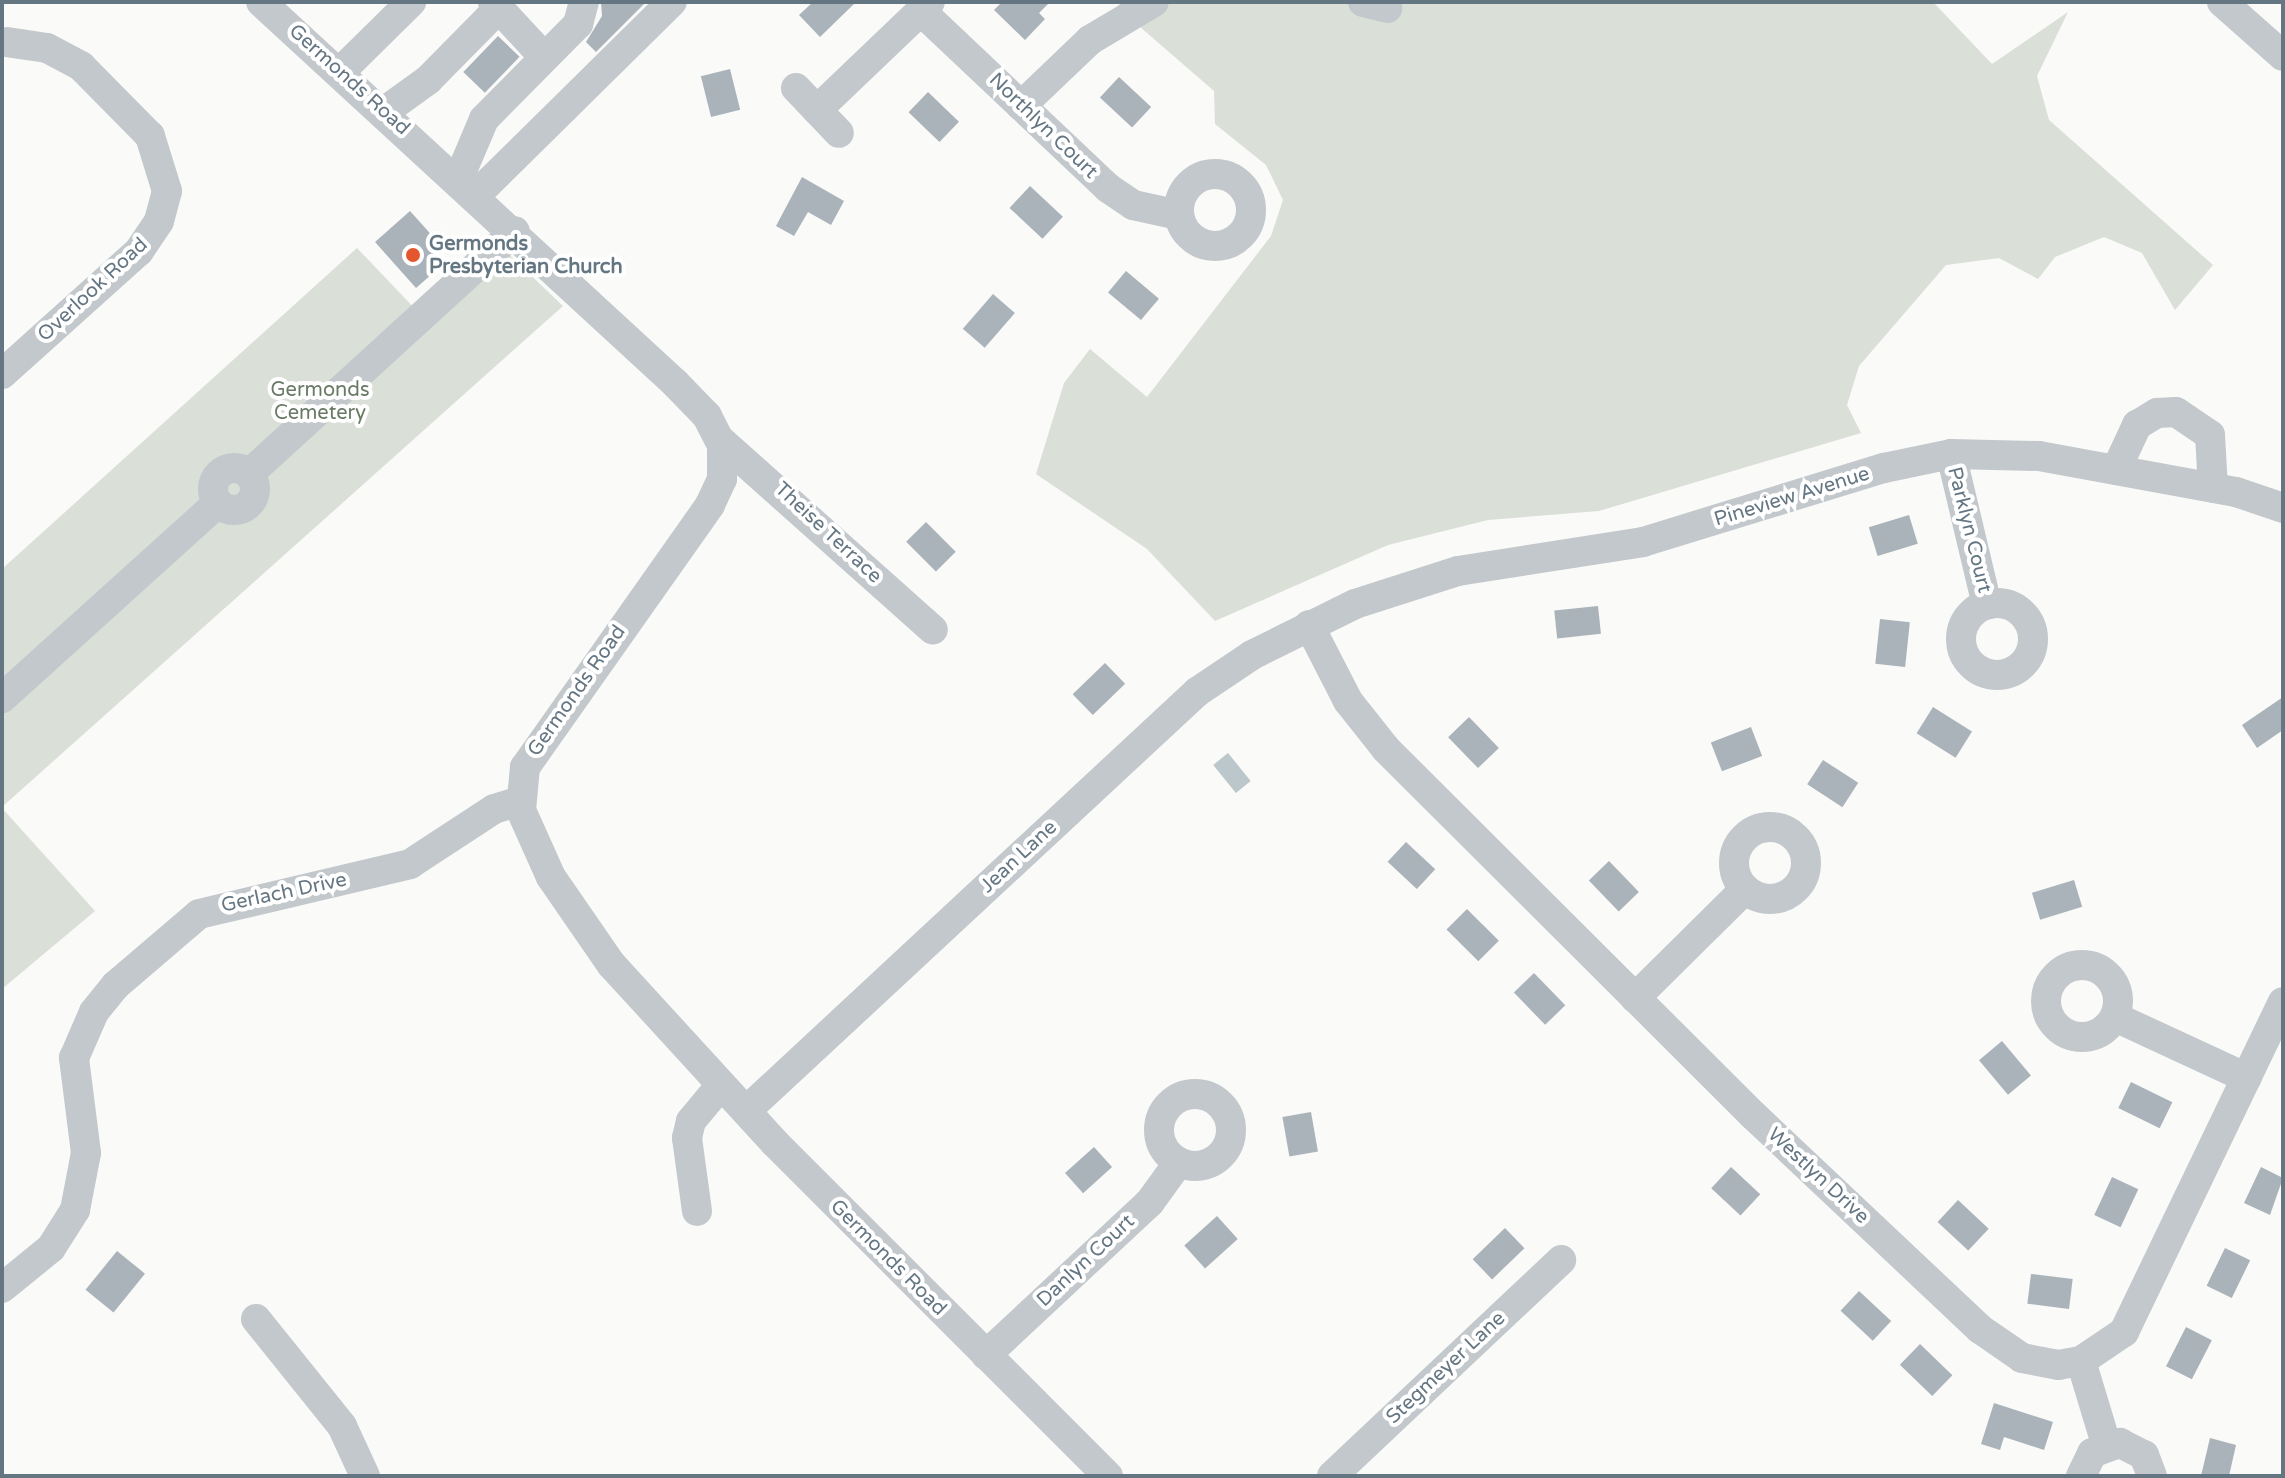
<!DOCTYPE html>
<html>
<head>
<meta charset="utf-8">
<style>
	body { margin:0 }
	#map { position:relative; width:2285px; height:1478px; overflow:hidden; background:#fafaf8; font-family:"Varela Round",sans-serif }
	div>[style] { position:absolute }
	.green>* { inset:0; background:#dadfd7 }
	.water>* { inset:0; background:#bbc7cb; transform-origin:0 0 }
	.building>* { inset:0; background:#aab3b9; transform-origin:0 0 }
	.minor>* { height:30px; margin:-15px; padding:0 15px; transform-origin:15px; border-radius:15px; background:#c3c8cc }
	.minor>.ring { margin:-15px; padding:0; box-sizing:content-box; background:none; border:30px solid #c3c8cc; border-radius:50% }
	.dots>* { width:22px; height:22px; translate:-50% -50%; box-sizing:border-box; border:4px solid #fff; border-radius:50% }
	span { translate:-50% -50%; white-space:nowrap; text-align:center; line-height:1.15; -webkit-text-stroke:8px #fff; paint-order:stroke }
	.street-label { font-size:20px; color:#657683 }
	.poi-label { font-size:20px; color:#657683; font-weight:700 }
	.left { translate:0 -50%; text-align:left }
	.park-label { font-size:20px; color:#687a64 }
	.frame { position:absolute; inset:0; border:4px solid #657683; pointer-events:none }
</style>
</head>
<body>
<div id="map">
	<div class="green">
		<div style="clip-path:polygon(1122px 2px,1933px 2px,1992px 64px,2068px 12px,2037px 76px,2049px 120px,2213px 265px,2175px 310px,2142px 253px,2104px 237px,2055px 257px,2038px 279px,1999px 258px,1946px 265px,1859px 366px,1847px 405px,1861px 433px,1599px 511px,1488px 520px,1388px 545px,1215px 621px,1147px 549px,1036px 474px,1064px 383px,1090px 349px,1147px 397px,1271px 236px,1283px 200px,1266px 165px,1215px 124px,1214px 91px,1117px 7px)"></div>
		<div style="clip-path:polygon(495px 241px,563px 306px,2px 807px,2px 569px,357px 248px,418px 312px)"></div>
		<div style="clip-path:polygon(2px 808px,95px 911px,2px 989px)"></div>
	</div>
	<div class="water">
		<div style="left:1228px;top:753px;width:36px;height:19px;rotate:51deg"></div>
	</div>
	<div class="building">
		<div style="clip-path:polygon(601px 2px,646px 2px,596px 52px,586px 42px,602px 16px)"></div>
		<div style="clip-path:polygon(813px 2px,856px 2px,820px 37px,799px 15px)"></div>
		<div style="clip-path:polygon(1002px 2px,1050px 2px,1039px 13px,1045px 19px,1025px 40px,994px 10px)"></div>
		<div style="left:498px;top:36px;width:30px;height:50px;rotate:44deg"></div>
		<div style="left:730px;top:69px;width:42px;height:30px;rotate:76deg"></div>
		<div style="left:1119px;top:77px;width:44px;height:28px;rotate:43deg"></div>
		<div style="left:928px;top:92px;width:43px;height:28px;rotate:44deg"></div>
		<div style="clip-path:polygon(802px 177px,844px 201px,831px 225px,808px 212px,794px 236px,776px 226px)"></div>
		<div style="left:1030px;top:186px;width:45px;height:30px;rotate:43deg"></div>
		<div style="clip-path:polygon(410px 211px,445px 250px,433px 260px,440px 267px,416px 288px,375px 242px)"></div>
		<div style="left:1126px;top:271px;width:43px;height:28px;rotate:40deg"></div>
		<div style="left:993px;top:294px;width:29px;height:46px;rotate:41deg"></div>
		<div style="left:1909px;top:515px;width:30px;height:42px;rotate:73deg"></div>
		<div style="left:926px;top:522px;width:42px;height:28px;rotate:45deg"></div>
		<div style="left:1598px;top:606px;width:28px;height:44px;rotate:84deg"></div>
		<div style="left:1880px;top:619px;width:30px;height:45px;rotate:6deg"></div>
		<div style="left:1105px;top:663px;width:29px;height:45px;rotate:46deg"></div>
		<div style="clip-path:polygon(2283px 697px,2283px 730px,2257px 748px,2242px 725px)"></div>
		<div style="left:1933px;top:707px;width:46px;height:31px;rotate:32deg"></div>
		<div style="left:1469px;top:717px;width:43px;height:29px;rotate:46deg"></div>
		<div style="left:1751px;top:727px;width:31px;height:43px;rotate:69deg"></div>
		<div style="left:1823px;top:760px;width:42px;height:29px;rotate:33deg"></div>
		<div style="left:1406px;top:842px;width:40px;height:27px;rotate:43deg"></div>
		<div style="left:1609px;top:861px;width:43px;height:28px;rotate:46deg"></div>
		<div style="left:2074px;top:880px;width:28px;height:44px;rotate:73deg"></div>
		<div style="left:1467px;top:909px;width:45px;height:29px;rotate:45deg"></div>
		<div style="left:1534px;top:973px;width:45px;height:28px;rotate:46deg"></div>
		<div style="left:2002px;top:1041px;width:45px;height:30px;rotate:50deg"></div>
		<div style="left:2131px;top:1082px;width:46px;height:29px;rotate:26deg"></div>
		<div style="left:1311px;top:1112px;width:40px;height:29px;rotate:80deg"></div>
		<div style="left:1094px;top:1147px;width:27px;height:39px;rotate:48deg"></div>
		<div style="left:1731px;top:1167px;width:40px;height:29px;rotate:43deg"></div>
		<div style="clip-path:polygon(2261px 1167px,2283px 1178px,2270px 1215px,2244px 1203px)"></div>
		<div style="left:2112px;top:1177px;width:29px;height:42px;rotate:25deg"></div>
		<div style="left:1958px;top:1200px;width:42px;height:30px;rotate:43deg"></div>
		<div style="left:1217px;top:1216px;width:31px;height:44px;rotate:48deg"></div>
		<div style="left:1505px;top:1228px;width:28px;height:45px;rotate:46deg"></div>
		<div style="left:2225px;top:1248px;width:28px;height:42px;rotate:26deg"></div>
		<div style="left:117px;top:1251px;width:36px;height:50px;rotate:39deg"></div>
		<div style="left:2031px;top:1274px;width:42px;height:30px;rotate:7deg"></div>
		<div style="left:1859px;top:1291px;width:44px;height:27px;rotate:43deg"></div>
		<div style="left:2186px;top:1327px;width:29px;height:44px;rotate:27deg"></div>
		<div style="left:1920px;top:1344px;width:45px;height:29px;rotate:44deg"></div>
		<div style="clip-path:polygon(1994px 1403px,2053px 1422px,2044px 1450px,2004px 1437px,2000px 1450px,1981px 1444px)"></div>
		<div style="clip-path:polygon(2210px 1438px,2236px 1445px,2229px 1476px,2201px 1476px)"></div>
	</div>
	<div class="minor">
		<div style="left:261px;top:2px;width:563px;rotate:42.62deg"></div>
		<div style="left:675px;top:383px;width:46px;rotate:45.9deg"></div>
		<div style="left:707px;top:416px;width:34px;rotate:63deg"></div>
		<div style="left:722px;top:446px;width:33px;rotate:90deg"></div>
		<div style="left:722px;top:479px;width:29px;rotate:115deg"></div>
		<div style="left:710px;top:505px;width:321px;rotate:125.2deg"></div>
		<div style="left:525px;top:767px;width:43px;rotate:95.3deg"></div>
		<div style="left:521px;top:810px;width:73px;rotate:65.9deg"></div>
		<div style="left:551px;top:877px;width:106px;rotate:55.4deg"></div>
		<div style="left:611px;top:964px;width:243px;rotate:47.5deg"></div>
		<div style="left:775px;top:1143px;width:471px;rotate:45deg"></div>
		<div style="left:493px;top:2px;width:75px;rotate:47.2deg"></div>
		<div style="left:1363px;top:2px;width:25px;rotate:14deg"></div>
		<div style="left:2222px;top:2px;width:81px;rotate:41.5deg"></div>
		<div style="left:921px;top:11px;width:257px;rotate:43.4deg"></div>
		<div style="left:1108px;top:188px;width:30px;rotate:34deg"></div>
		<div style="left:1133px;top:205px;width:47px;rotate:12.3deg"></div>
		<div style="left:340px;top:72px;width:100px;rotate:-44.6deg"></div>
		<div style="left:796px;top:88px;width:62px;rotate:46.3deg"></div>
		<div style="left:1021px;top:106px;width:95px;rotate:-43.7deg"></div>
		<div style="left:1090px;top:40px;width:74px;rotate:-30.7deg"></div>
		<div style="left:817px;top:110px;width:156px;rotate:-43.7deg"></div>
		<div style="left:385px;top:111px;width:53px;rotate:-35.8deg"></div>
		<div style="left:428px;top:80px;width:101px;rotate:-45.4deg"></div>
		<div class="ring" style="left:1179px;top:174px;width:42px;height:42px"></div>
		<div style="left:459px;top:178px;width:64px;rotate:-67deg"></div>
		<div style="left:484px;top:119px;width:134px;rotate:-45.3deg"></div>
		<div style="left:578px;top:24px;width:23px;rotate:-75deg"></div>
		<div style="left:476px;top:195px;width:275px;rotate:-44.6deg"></div>
		<div style="left:2px;top:374px;width:184px;rotate:-41.9deg"></div>
		<div style="left:139px;top:251px;width:36px;rotate:-56deg"></div>
		<div style="left:159px;top:221px;width:31px;rotate:-75deg"></div>
		<div style="left:167px;top:191px;width:58px;rotate:-107.2deg"></div>
		<div style="left:150px;top:136px;width:98px;rotate:-134.6deg"></div>
		<div style="left:81px;top:66px;width:38px;rotate:-152deg"></div>
		<div style="left:47px;top:48px;width:40px;rotate:-171.5deg"></div>
		<div style="left:720px;top:440px;width:285px;rotate:41.7deg"></div>
		<div style="left:1951px;top:454px;width:155px;rotate:76.6deg"></div>
		<div class="ring" style="left:213px;top:468px;width:12px;height:12px"></div>
		<div style="left:2116px;top:470px;width:50px;rotate:-65deg"></div>
		<div style="left:2137px;top:425px;width:23px;rotate:-31deg"></div>
		<div style="left:2157px;top:413px;width:19px;rotate:-3deg"></div>
		<div style="left:2176px;top:412px;width:41px;rotate:34.1deg"></div>
		<div style="left:2210px;top:435px;width:53px;rotate:86.8deg"></div>
		<div style="left:249px;top:474px;width:360px;rotate:-42.4deg"></div>
		<div class="ring" style="left:1961px;top:603px;width:42px;height:42px"></div>
		<div style="left:1309px;top:625px;width:85px;rotate:62.8deg"></div>
		<div style="left:1348px;top:701px;width:61px;rotate:51.6deg"></div>
		<div style="left:1386px;top:749px;width:518px;rotate:44.92deg"></div>
		<div style="left:1753px;top:1115px;width:312px;rotate:43.3deg"></div>
		<div style="left:1980px;top:1329px;width:51px;rotate:34.6deg"></div>
		<div style="left:2022px;top:1358px;width:37px;rotate:11deg"></div>
		<div style="left:2058px;top:1365px;width:23px;rotate:-10deg"></div>
		<div style="left:2081px;top:1361px;width:52px;rotate:-34deg"></div>
		<div style="left:2124px;top:1332px;width:366px;rotate:-64.3deg"></div>
		<div style="left:2px;top:698px;width:291px;rotate:-42.1deg"></div>
		<div class="ring" style="left:1734px;top:827px;width:42px;height:42px"></div>
		<div class="ring" style="left:2046px;top:965px;width:42px;height:42px"></div>
		<div style="left:1635px;top:998px;width:155px;rotate:-44.7deg"></div>
		<div style="left:2115px;top:1017px;width:145px;rotate:24.8deg"></div>
		<div class="ring" style="left:1159px;top:1094px;width:42px;height:42px"></div>
		<div style="left:746px;top:1111px;width:616px;rotate:-42.89deg"></div>
		<div style="left:1197px;top:692px;width:66px;rotate:-33.9deg"></div>
		<div style="left:1252px;top:655px;width:115px;rotate:-26.3deg"></div>
		<div style="left:1355px;top:604px;width:108px;rotate:-17.8deg"></div>
		<div style="left:1458px;top:571px;width:187px;rotate:-8.9deg"></div>
		<div style="left:1643px;top:542px;width:252px;rotate:-17.1deg"></div>
		<div style="left:1884px;top:468px;width:68px;rotate:-11.8deg"></div>
		<div style="left:1951px;top:454px;width:88px;rotate:1.3deg"></div>
		<div style="left:2039px;top:456px;width:200px;rotate:10.4deg"></div>
		<div style="left:2236px;top:492px;width:50px;rotate:18.8deg"></div>
		<div style="left:697px;top:1211px;width:74px;rotate:-97.8deg"></div>
		<div style="left:687px;top:1138px;width:17px;rotate:-77deg"></div>
		<div style="left:691px;top:1121px;width:47px;rotate:-50.2deg"></div>
		<div style="left:2px;top:1288px;width:63px;rotate:-39.2deg"></div>
		<div style="left:51px;top:1248px;width:45px;rotate:-57.7deg"></div>
		<div style="left:75px;top:1210px;width:58px;rotate:-79.1deg"></div>
		<div style="left:86px;top:1153px;width:96px;rotate:-97.2deg"></div>
		<div style="left:74px;top:1058px;width:50px;rotate:-66.5deg"></div>
		<div style="left:94px;top:1012px;width:35px;rotate:-51deg"></div>
		<div style="left:116px;top:985px;width:109px;rotate:-40.5deg"></div>
		<div style="left:199px;top:914px;width:217px;rotate:-13.3deg"></div>
		<div style="left:410px;top:864px;width:100px;rotate:-33.2deg"></div>
		<div style="left:494px;top:809px;width:27px;rotate:-17deg"></div>
		<div style="left:256px;top:1319px;width:137px;rotate:51.2deg"></div>
		<div style="left:342px;top:1426px;width:55px;rotate:65.3deg"></div>
		<div style="left:986px;top:1355px;width:224px;rotate:-43deg"></div>
		<div style="left:1150px;top:1202px;width:49px;rotate:-54.1deg"></div>
		<div style="left:2081px;top:1361px;width:87px;rotate:73.2deg"></div>
		<div style="left:1332px;top:1476px;width:315px;rotate:-43.3deg"></div>
		<div style="left:2081px;top:1476px;width:25px;rotate:-64deg"></div>
		<div style="left:2092px;top:1453px;width:30px;rotate:-20deg"></div>
		<div style="left:2120px;top:1443px;width:27px;rotate:27deg"></div>
		<div style="left:2144px;top:1455px;width:22px;rotate:69deg"></div>
	</div>
	<div class="dots">
		<div style="left:413px;top:255px;background:#e4572e"></div>
	</div>
	<div class="street-label">
		<span style="left:349px;top:80px;rotate:42deg">Germonds Road</span>
		<span style="left:1043px;top:126px;rotate:44deg">Northlyn Court</span>
		<span style="left:93px;top:290px;rotate:-43deg">Overlook Road</span>
		<span style="left:1792px;top:497px;rotate:-17deg">Pineview Avenue</span>
		<span style="left:1969px;top:530px;rotate:76deg">Parklyn Court</span>
		<span style="left:828px;top:533px;rotate:43deg">Theise Terrace</span>
		<span style="left:577px;top:691px;rotate:-55deg">Germonds Road</span>
		<span style="left:1019px;top:857px;rotate:-43deg">Jean Lane</span>
		<span style="left:284px;top:893px;rotate:-12deg">Gerlach Drive</span>
		<span style="left:1818px;top:1176px;rotate:43deg">Westlyn Drive</span>
		<span style="left:888px;top:1258px;rotate:45deg">Germonds Road</span>
		<span style="left:1086px;top:1261px;rotate:-43deg">Danlyn Court</span>
		<span style="left:1446px;top:1368px;rotate:-43deg">Stegmeyer Lane</span>
	</div>
	<div class="poi-label">
		<span class="left" style="left:429px;top:256px">Germonds<br>Presbyterian Church</span>
	</div>
	<div class="park-label">
		<span style="left:320px;top:402px">Germonds<br>Cemetery</span>
	</div>
	<div class="frame"></div>
</div>
</body>
</html>
